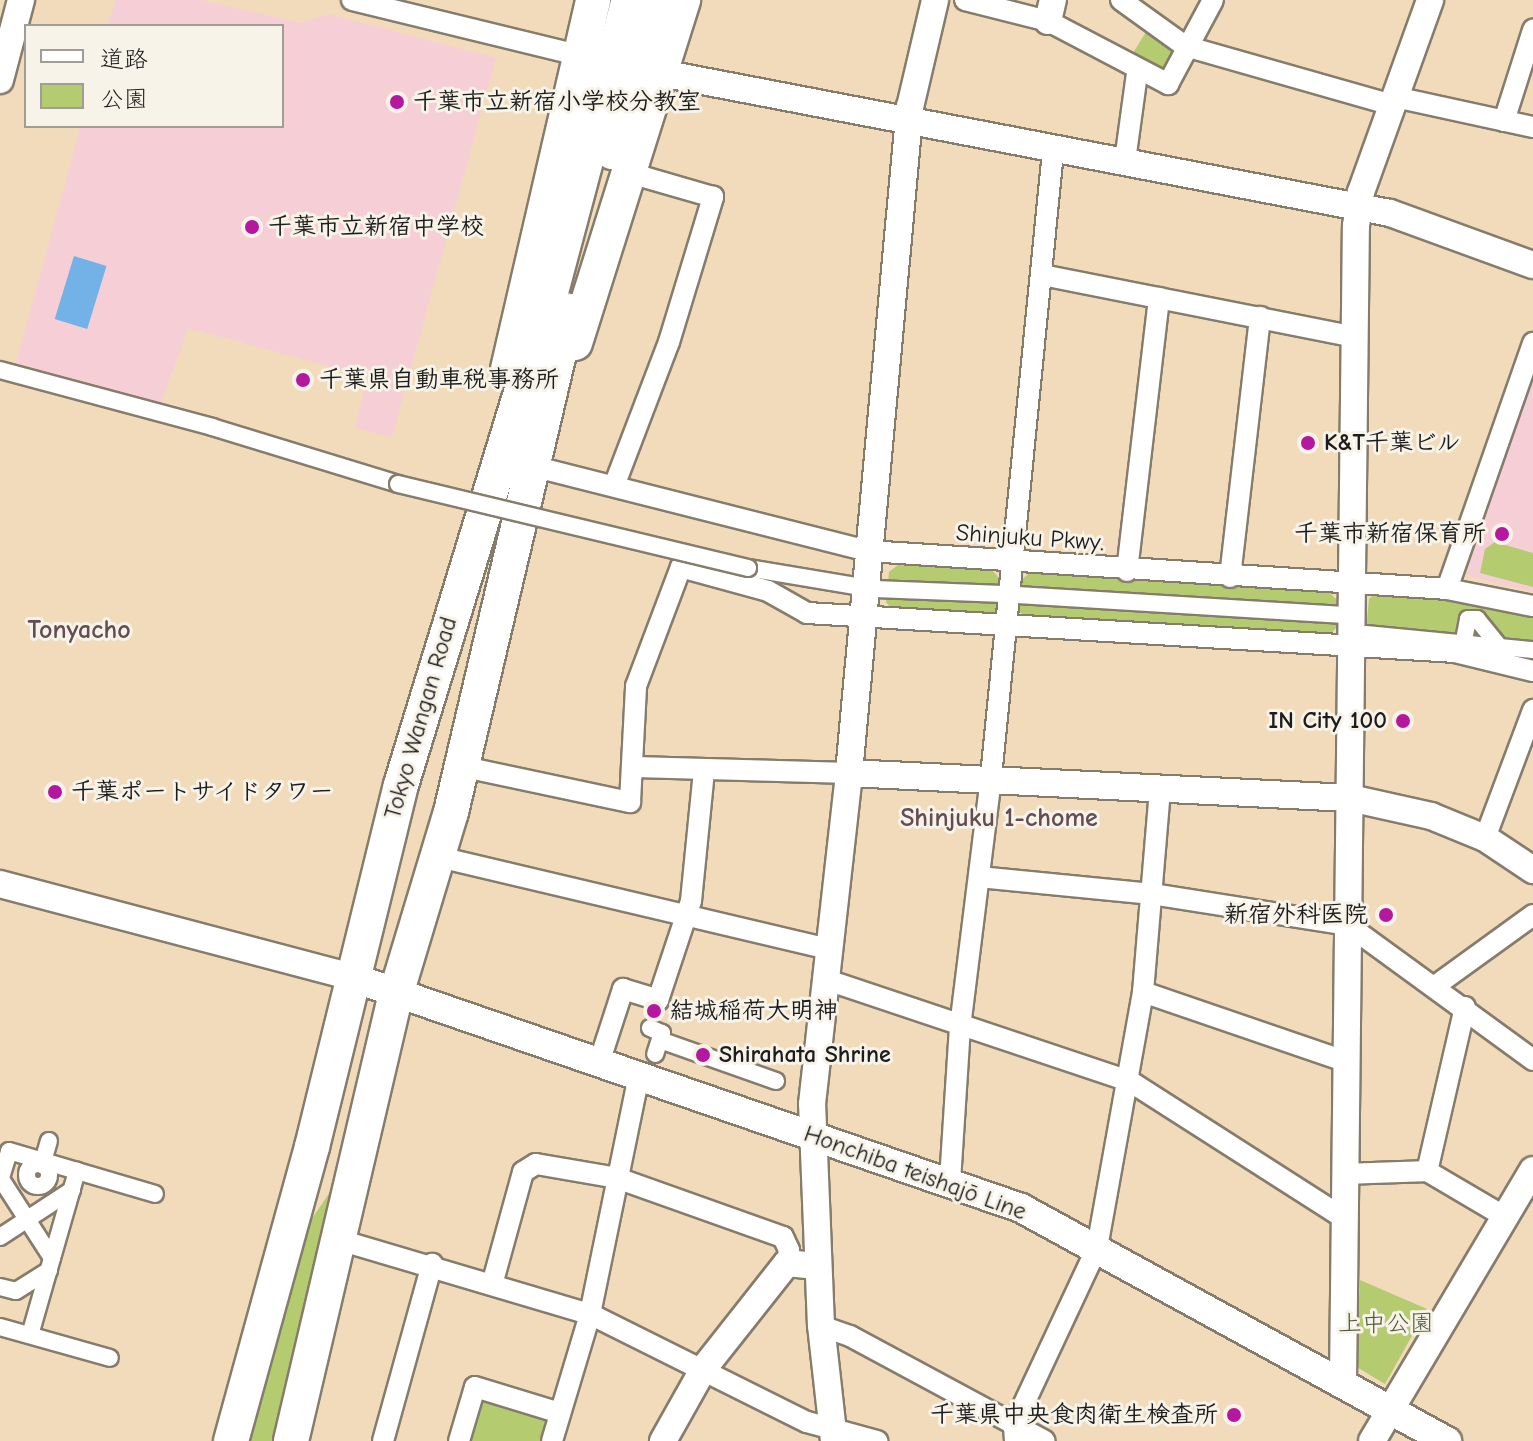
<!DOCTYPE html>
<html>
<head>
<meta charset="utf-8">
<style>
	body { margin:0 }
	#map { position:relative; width:1533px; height:1441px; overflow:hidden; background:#f1dbbb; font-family:"Comic Neue","Klee One",sans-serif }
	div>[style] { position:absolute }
	.built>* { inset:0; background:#f6cfd6 }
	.green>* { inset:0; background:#b4cb6f }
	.water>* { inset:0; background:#73b2e6; transform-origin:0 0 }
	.roads { filter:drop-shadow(2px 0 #867c6c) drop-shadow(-2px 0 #867c6c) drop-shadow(0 2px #867c6c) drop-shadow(0 -2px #867c6c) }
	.pedestrian>* { height:16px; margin:-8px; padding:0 8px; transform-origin:8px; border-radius:8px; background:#fff }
	.pedestrian>.ring { margin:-8px; padding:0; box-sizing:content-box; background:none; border:16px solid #fff; border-radius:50% }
	.minor>* { height:20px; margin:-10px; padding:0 10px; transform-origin:10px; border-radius:10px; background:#fff }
	.tertiary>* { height:26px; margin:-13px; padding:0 13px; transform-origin:13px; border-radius:13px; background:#fff }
	.secondary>* { height:28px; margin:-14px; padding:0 14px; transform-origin:14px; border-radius:14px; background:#fff }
	.trunk>* { height:34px; margin:-17px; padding:0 17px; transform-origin:17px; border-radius:17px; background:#fff }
	.bridges { filter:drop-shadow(2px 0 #867c6c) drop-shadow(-2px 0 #867c6c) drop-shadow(0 2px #867c6c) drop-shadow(0 -2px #867c6c) }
	.pedestrian-bridge>* { height:16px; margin:-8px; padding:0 8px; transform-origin:8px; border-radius:8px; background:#fff }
	.dots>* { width:22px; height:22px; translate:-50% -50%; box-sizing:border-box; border:4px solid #f7f3e8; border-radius:50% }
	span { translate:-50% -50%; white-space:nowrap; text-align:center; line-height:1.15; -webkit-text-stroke:6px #f7f3e8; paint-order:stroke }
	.poi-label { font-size:24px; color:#1c1c1c; font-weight:700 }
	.left { translate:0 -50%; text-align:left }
	.right { translate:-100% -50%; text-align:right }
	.street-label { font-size:24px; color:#1c1c1c }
	.park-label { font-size:24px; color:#515939 }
	.neighbourhood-label { font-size:26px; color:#644c53; font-weight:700 }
	.legend { position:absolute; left:24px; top:24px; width:260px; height:104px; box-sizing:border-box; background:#f7f3e8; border:2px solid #9f9d96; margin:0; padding:10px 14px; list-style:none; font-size:24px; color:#1c1c1c }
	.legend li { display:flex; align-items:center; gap:16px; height:40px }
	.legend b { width:40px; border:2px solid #9f9d96 }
</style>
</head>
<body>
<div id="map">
	<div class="built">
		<div style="clip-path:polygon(115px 0,202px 0,300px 23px,329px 14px,496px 58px,392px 437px,355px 428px,368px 377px,188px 328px,160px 406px,16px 363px,81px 126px,282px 126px,282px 26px,108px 26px)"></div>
		<div style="clip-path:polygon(1533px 353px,1533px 592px,1468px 576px,1461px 566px)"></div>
	</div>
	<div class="green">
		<div style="clip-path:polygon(1146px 32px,1173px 50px,1174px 61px,1168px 73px,1128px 61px)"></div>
		<div style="clip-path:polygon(1495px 542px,1533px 553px,1533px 587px,1480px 573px,1485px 549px)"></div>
		<div style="clip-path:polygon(898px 565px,992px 570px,1000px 579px,998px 609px,988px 617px,894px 612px,886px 602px,889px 572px)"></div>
		<div style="clip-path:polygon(1031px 572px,1327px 590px,1337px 600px,1336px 628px,1328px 637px,1027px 619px,1018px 610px,1021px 580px)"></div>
		<div style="clip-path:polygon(1376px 593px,1464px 598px,1533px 614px,1533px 664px,1366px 632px,1369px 599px)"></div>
		<div style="clip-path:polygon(332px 1189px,273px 1441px,246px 1441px,297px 1256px,309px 1223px)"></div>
		<div style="clip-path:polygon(1360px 1280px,1427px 1309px,1385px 1384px,1355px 1366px)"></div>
		<div style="clip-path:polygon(484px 1395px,548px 1415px,543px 1441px,464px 1441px,477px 1400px)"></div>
	</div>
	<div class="water">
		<div style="left:74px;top:256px;width:34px;height:66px;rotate:17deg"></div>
	</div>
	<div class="roads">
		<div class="pedestrian">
			<div style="left:0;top:370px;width:220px;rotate:15deg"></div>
			<div style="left:212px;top:427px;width:195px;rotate:17deg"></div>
			<div style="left:748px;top:568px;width:109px;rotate:9.5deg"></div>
			<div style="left:875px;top:589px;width:128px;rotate:2.2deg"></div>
			<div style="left:1017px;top:595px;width:328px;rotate:3.5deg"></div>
			<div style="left:1366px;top:634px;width:168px;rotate:5.5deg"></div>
			<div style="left:1464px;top:640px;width:21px;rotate:-79deg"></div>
			<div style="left:1468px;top:619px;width:9px"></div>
			<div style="left:1477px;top:619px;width:32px;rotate:51deg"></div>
			<div style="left:650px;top:1028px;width:13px;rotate:23deg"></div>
			<div style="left:662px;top:1033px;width:22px;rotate:108deg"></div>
			<div style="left:660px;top:1040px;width:123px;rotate:19.5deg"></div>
			<div class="ring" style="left:27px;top:1164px;width:6px;height:6px"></div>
			<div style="left:42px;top:1165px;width:25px;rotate:-74deg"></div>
			<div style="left:1px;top:1179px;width:94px;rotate:57.2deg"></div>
			<div style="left:0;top:1181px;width:31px;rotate:-73deg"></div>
			<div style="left:9px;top:1151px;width:152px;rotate:16.4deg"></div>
			<div style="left:0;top:1237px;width:86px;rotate:-33.1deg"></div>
			<div style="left:0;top:1287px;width:16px;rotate:14deg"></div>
			<div style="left:16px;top:1291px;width:39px;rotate:-32deg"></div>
			<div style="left:0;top:1327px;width:114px;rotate:15.7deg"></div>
			<div style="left:30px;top:1335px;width:171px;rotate:-74deg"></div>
		</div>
		<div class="minor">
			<div style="left:352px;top:0;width:233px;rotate:13.7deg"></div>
			<div style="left:965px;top:0;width:86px;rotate:14.2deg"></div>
			<div style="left:1048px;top:21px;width:136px;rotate:27.7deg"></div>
			<div style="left:1168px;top:84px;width:95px;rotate:-61.8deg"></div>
			<div style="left:1121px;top:0;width:79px;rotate:35.7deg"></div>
			<div style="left:1185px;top:46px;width:215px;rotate:15.9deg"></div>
			<div style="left:1395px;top:97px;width:141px;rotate:12.3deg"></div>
			<div style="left:1504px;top:121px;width:96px;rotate:-72.3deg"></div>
			<div style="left:1125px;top:161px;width:89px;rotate:-82.2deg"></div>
			<div style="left:1042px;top:275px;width:319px;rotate:11.2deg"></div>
			<div style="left:532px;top:466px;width:347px;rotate:14.2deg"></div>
			<div style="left:868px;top:551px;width:580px;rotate:3.75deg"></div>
			<div style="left:1447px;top:589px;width:88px;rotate:11.2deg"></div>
			<div style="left:614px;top:486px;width:154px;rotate:-69.1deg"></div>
			<div style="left:669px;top:342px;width:152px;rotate:-73.1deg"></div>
			<div style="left:713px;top:197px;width:86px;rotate:-163.9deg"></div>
			<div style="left:1127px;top:571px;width:275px;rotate:-83.3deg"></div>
			<div style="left:1230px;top:577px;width:262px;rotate:-83.4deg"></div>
			<div style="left:1447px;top:589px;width:261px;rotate:-70.7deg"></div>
			<div style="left:460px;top:766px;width:174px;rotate:12deg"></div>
			<div style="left:630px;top:802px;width:116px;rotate:-87deg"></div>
			<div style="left:636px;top:686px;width:127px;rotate:-69.3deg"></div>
			<div style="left:681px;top:567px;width:90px;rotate:15.4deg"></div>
			<div style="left:768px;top:591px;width:45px;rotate:29.4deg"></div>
			<div style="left:807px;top:613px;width:649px;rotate:3.44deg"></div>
			<div style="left:1455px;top:652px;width:80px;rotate:13.7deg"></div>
			<div style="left:636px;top:767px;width:213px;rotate:1.6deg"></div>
			<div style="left:1485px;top:838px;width:137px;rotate:-69.4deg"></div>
			<div style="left:435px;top:856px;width:403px;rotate:13.3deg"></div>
			<div style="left:979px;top:877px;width:174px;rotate:5.6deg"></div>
			<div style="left:1152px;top:894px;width:198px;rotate:9deg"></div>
			<div style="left:1348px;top:925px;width:229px;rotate:36.1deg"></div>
			<div style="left:824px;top:979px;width:324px;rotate:18.5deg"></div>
			<div style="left:1131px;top:1082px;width:254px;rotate:32.6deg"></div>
			<div style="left:1435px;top:986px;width:121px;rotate:-35.9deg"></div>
			<div style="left:1143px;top:992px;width:216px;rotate:18.9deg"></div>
			<div style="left:1465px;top:1007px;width:168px;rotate:103deg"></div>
			<div style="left:1427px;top:1171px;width:91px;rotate:30.5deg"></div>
			<div style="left:599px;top:1063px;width:78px;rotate:-72deg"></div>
			<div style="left:623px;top:989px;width:37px;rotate:17deg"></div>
			<div style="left:658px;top:1000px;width:104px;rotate:-71.6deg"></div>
			<div style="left:691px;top:901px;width:131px;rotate:-84.3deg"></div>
			<div style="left:1346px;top:1174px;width:81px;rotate:-2.1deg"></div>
			<div style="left:950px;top:1181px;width:154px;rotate:-86.3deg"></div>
			<div style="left:960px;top:1027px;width:252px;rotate:-82.9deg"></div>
			<div style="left:991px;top:777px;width:629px;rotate:-84.34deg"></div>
			<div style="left:336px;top:1239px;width:265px;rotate:16.5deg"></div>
			<div style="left:590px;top:1314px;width:242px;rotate:26.5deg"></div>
			<div style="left:807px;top:1422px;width:73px;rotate:15.2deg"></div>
			<div style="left:493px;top:1281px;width:113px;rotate:-74.6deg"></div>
			<div style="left:523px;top:1172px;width:15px;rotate:-32deg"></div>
			<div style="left:536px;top:1164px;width:82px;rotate:9.8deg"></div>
			<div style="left:617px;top:1178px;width:176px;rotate:19.6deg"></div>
			<div style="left:783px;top:1237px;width:14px;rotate:65deg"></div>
			<div style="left:789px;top:1250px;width:13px;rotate:99deg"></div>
			<div style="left:821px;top:1326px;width:31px;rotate:19deg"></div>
			<div style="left:850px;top:1336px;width:221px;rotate:28.3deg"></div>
			<div style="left:383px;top:1441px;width:184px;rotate:-74.5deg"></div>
			<div style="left:459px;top:1441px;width:56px;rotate:-73.5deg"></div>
			<div style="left:475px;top:1387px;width:89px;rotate:17deg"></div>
			<div style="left:552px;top:1441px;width:133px;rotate:-73.3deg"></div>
			<div style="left:590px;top:1314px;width:243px;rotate:-78.4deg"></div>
			<div style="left:1015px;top:1441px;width:16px;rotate:-94deg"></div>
			<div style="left:1014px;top:1425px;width:195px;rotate:-64.9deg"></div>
			<div style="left:1097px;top:1248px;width:260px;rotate:-79.8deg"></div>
			<div style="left:1143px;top:992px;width:204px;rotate:-85.2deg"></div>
		</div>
		<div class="tertiary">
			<div style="left:1048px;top:21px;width:22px;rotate:-77deg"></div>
			<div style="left:661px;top:73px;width:742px;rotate:10.87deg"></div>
			<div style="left:1390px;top:213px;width:152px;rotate:20deg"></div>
			<div style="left:0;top:80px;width:83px;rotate:-75.3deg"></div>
			<div style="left:849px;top:773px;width:502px;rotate:2.86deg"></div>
			<div style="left:1350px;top:798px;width:83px;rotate:12.5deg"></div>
			<div style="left:1431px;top:816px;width:58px;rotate:22.2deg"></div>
			<div style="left:1485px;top:838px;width:58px;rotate:33.7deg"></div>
			<div style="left:0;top:884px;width:363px;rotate:14.8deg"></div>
			<div style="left:1343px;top:1382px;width:1156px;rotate:-89.36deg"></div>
			<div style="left:1356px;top:226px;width:34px;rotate:-82deg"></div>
			<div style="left:1361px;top:192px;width:204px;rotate:-70.2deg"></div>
			<div style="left:663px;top:1441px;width:84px;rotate:-60.7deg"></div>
			<div style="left:704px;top:1368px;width:134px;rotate:-51.7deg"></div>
			<div style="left:787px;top:1263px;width:30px;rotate:6deg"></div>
			<div style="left:834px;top:1441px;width:116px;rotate:-96.4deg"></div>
			<div style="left:821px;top:1326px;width:222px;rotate:-92.3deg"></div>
			<div style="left:812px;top:1104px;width:333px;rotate:-83.6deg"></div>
			<div style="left:849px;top:773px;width:669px;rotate:-84.77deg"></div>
			<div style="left:910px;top:107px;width:110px;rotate:-76.8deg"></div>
			<div style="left:1372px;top:1441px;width:315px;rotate:-59.3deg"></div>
		</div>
		<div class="secondary">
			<div style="left:351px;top:977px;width:709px;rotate:19.02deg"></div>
			<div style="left:1021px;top:1208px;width:486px;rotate:28.7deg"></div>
		</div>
		<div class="trunk">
			<div style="left:612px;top:152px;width:157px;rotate:-74.9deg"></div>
			<div style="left:575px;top:343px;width:360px;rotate:-72.5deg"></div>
			<div style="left:508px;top:369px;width:379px;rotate:-77deg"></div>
			<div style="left:231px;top:1441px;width:305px;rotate:-74.6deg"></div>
			<div style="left:312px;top:1147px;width:373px;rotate:-76.2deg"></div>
			<div style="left:401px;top:785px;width:496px;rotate:-73deg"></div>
			<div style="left:546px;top:311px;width:322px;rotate:-75.1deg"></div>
			<div style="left:291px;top:1441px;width:459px;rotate:-76.8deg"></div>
			<div style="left:396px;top:994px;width:190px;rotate:-73.2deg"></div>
			<div style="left:451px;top:812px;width:515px;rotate:-76.75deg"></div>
		</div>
	</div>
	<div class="bridges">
		<div class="pedestrian-bridge">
			<div style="left:398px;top:484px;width:360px;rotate:13.5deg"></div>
		</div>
	</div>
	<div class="dots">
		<div style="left:397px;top:102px;background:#b5179e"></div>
		<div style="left:252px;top:227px;background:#b5179e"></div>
		<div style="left:303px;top:380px;background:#b5179e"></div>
		<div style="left:1308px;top:443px;background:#b5179e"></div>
		<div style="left:1502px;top:534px;background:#b5179e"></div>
		<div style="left:1403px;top:721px;background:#b5179e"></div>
		<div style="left:55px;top:792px;background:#b5179e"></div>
		<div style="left:1386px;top:915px;background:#b5179e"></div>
		<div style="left:654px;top:1011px;background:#b5179e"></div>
		<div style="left:703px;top:1055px;background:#b5179e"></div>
		<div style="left:1234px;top:1415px;background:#b5179e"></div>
	</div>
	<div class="poi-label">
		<span class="left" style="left:413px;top:102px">千葉市立新宿小学校分教室</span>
		<span class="left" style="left:268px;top:227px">千葉市立新宿中学校</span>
		<span class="left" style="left:319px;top:380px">千葉県自動車税事務所</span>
		<span class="left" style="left:1324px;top:443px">K&amp;T千葉ビル</span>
		<span class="right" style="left:1486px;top:534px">千葉市新宿保育所</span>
		<span class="right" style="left:1387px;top:721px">IN City 100</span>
		<span class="left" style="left:71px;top:792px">千葉ポートサイドタワー</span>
		<span class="right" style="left:1368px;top:915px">新宿外科医院</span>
		<span class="left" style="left:670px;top:1011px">結城稲荷大明神</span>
		<span class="left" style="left:719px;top:1055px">Shirahata Shrine</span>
		<span class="right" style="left:1218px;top:1415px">千葉県中央食肉衛生検査所</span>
	</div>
	<div class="street-label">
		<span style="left:1030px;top:538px;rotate:4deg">Shinjuku Pkwy.</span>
		<span style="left:421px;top:718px;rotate:-74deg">Tokyo Wangan Road</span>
		<span style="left:915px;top:1173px;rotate:20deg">Honchiba teishajō Line</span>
	</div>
	<div class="park-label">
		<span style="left:1386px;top:1324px">上中公園</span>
	</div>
	<div class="neighbourhood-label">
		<span style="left:79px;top:631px">Tonyacho</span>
		<span style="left:999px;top:819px">Shinjuku 1-chome</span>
	</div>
	<ul class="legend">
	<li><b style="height:10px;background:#fff"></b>道路</li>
	<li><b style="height:22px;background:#b4cb6f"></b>公園</li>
	</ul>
</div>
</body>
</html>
